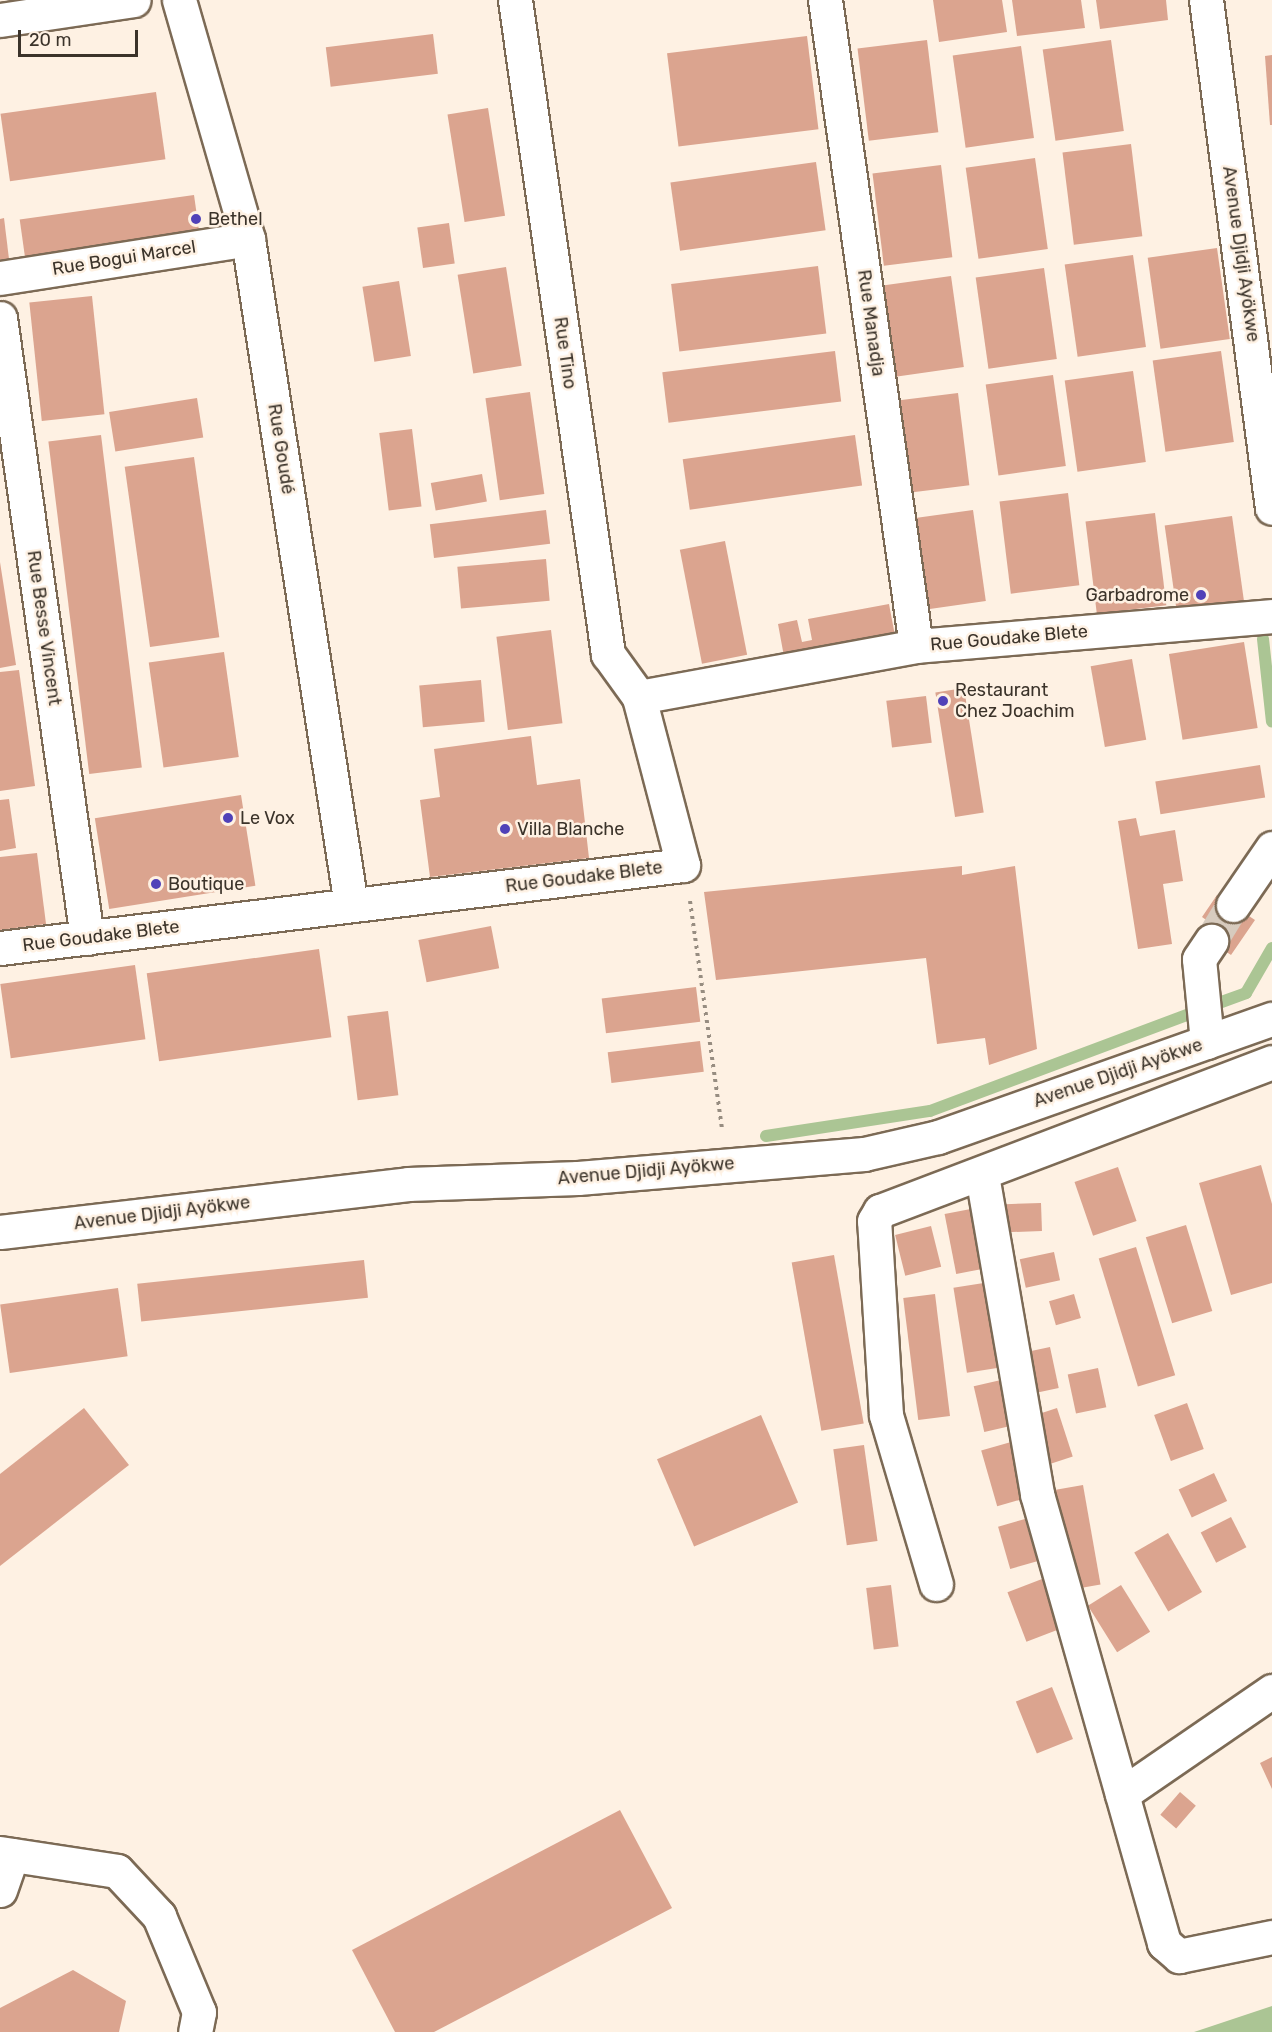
<!DOCTYPE html>
<html>
<head>
<meta charset="utf-8">
<style>
	body { margin:0 }
	#map { position:relative; width:1272px; height:2032px; overflow:hidden; background:#fef1e3; font-family:Rubik,sans-serif }
	div>[style] { position:absolute }
	.water>* { inset:0; background:#abc594 }
	.stream>* { height:12px; margin:-6px; padding:0 6px; transform-origin:6px; border-radius:6px; background:#abc594 }
	.building>* { inset:0; background:#dba48f; transform-origin:0 0 }
	.minor-tunnel>* { height:33px; margin-top:-16.5px; transform-origin:0; background:repeating-linear-gradient(90deg,#d7cbbe 0 33px,transparent 0 49px) }
	.path>* { height:4px; margin-top:-2px; transform-origin:0; background:repeating-linear-gradient(90deg,#978d81 0 3px,transparent 0 7.5px) }
	.roads { filter:drop-shadow(2px 0 #7c6a55) drop-shadow(-2px 0 #7c6a55) drop-shadow(0 2px #7c6a55) drop-shadow(0 -2px #7c6a55) }
	.minor>* { height:33px; margin:-16.5px; padding:0 16.5px; transform-origin:16.5px; border-radius:16.5px; background:#fff }
	.dots>* { width:16px; height:16px; translate:-50% -50%; box-sizing:border-box; border:3px solid #fef1e3; border-radius:50% }
	span { translate:-50% -50%; white-space:nowrap; text-align:center; line-height:1.15; -webkit-text-stroke:5px #fef1e3; paint-order:stroke }
	.poi-label { font-size:18px; color:#3b332a }
	.left { translate:0 -50%; text-align:left }
	.right { translate:-100% -50%; text-align:right }
	.street-label { font-size:18px; color:#3b332a }
	.scale { position:absolute; left:18px; top:30px; width:120px; height:27px; box-sizing:border-box; border:3px solid #3b332a; border-top:0; padding-left:8px; font-size:18px; line-height:21px; white-space:nowrap; color:#3b332a; -webkit-text-stroke:4px #fef1e3; paint-order:stroke }
</style>
</head>
<body>
<div id="map">
	<div class="water">
		<div style="clip-path:polygon(1272px 2006px,1272px 2032px,1194px 2032px)"></div>
	</div>
	<div class="stream">
		<div style="left:1263px;top:639px;width:83px;rotate:83.8deg"></div>
		<div style="left:1216px;top:1004px;width:32px;rotate:-20deg"></div>
		<div style="left:1246px;top:993px;width:52px;rotate:-60deg"></div>
		<div style="left:766px;top:1136px;width:166px;rotate:-8.7deg"></div>
		<div style="left:930px;top:1111px;width:278px;rotate:-20.5deg"></div>
	</div>
	<div class="building">
		<div style="clip-path:polygon(933px 0,1002px 0,1007px 32px,939px 42px)"></div>
		<div style="clip-path:polygon(1012px 0,1081px 0,1085px 28px,1017px 36px)"></div>
		<div style="clip-path:polygon(1096px 0,1166px 0,1168px 20px,1100px 29px)"></div>
		<div style="left:433px;top:34px;width:40px;height:108px;rotate:83deg"></div>
		<div style="left:807px;top:36px;width:94px;height:141px;rotate:83deg"></div>
		<div style="left:927px;top:40px;width:93px;height:70px;rotate:83deg"></div>
		<div style="left:1111px;top:40px;width:92px;height:69px;rotate:82deg"></div>
		<div style="left:1021px;top:46px;width:93px;height:69px;rotate:82deg"></div>
		<div style="clip-path:polygon(1272px 55px,1272px 125px,1270px 125px,1265px 56px)"></div>
		<div style="left:156px;top:92px;width:68px;height:157px;rotate:82deg"></div>
		<div style="left:488px;top:108px;width:109px;height:41px;rotate:81deg"></div>
		<div style="left:1131px;top:144px;width:93px;height:69px;rotate:83deg"></div>
		<div style="left:1035px;top:158px;width:92px;height:70px;rotate:82deg"></div>
		<div style="left:816px;top:162px;width:69px;height:147px;rotate:82deg"></div>
		<div style="left:941px;top:165px;width:93px;height:69px;rotate:83deg"></div>
		<div style="left:194px;top:195px;width:41px;height:176px;rotate:82deg"></div>
		<div style="clip-path:polygon(4px 218px,9px 259px,0 260px,0 219px)"></div>
		<div style="left:449px;top:223px;width:41px;height:32px;rotate:82deg"></div>
		<div style="left:1217px;top:248px;width:92px;height:70px;rotate:82deg"></div>
		<div style="left:1133px;top:255px;width:93px;height:69px;rotate:82deg"></div>
		<div style="left:818px;top:266px;width:68px;height:148px;rotate:83deg"></div>
		<div style="left:506px;top:267px;width:100px;height:49px;rotate:81deg"></div>
		<div style="left:1044px;top:268px;width:92px;height:69px;rotate:82deg"></div>
		<div style="left:951px;top:276px;width:92px;height:69px;rotate:82deg"></div>
		<div style="left:399px;top:281px;width:76px;height:37px;rotate:81deg"></div>
		<div style="left:92px;top:296px;width:119px;height:63px;rotate:84deg"></div>
		<div style="left:835px;top:351px;width:51px;height:174px;rotate:83deg"></div>
		<div style="left:1221px;top:351px;width:92px;height:69px;rotate:82deg"></div>
		<div style="left:1133px;top:371px;width:92px;height:69px;rotate:82deg"></div>
		<div style="left:1053px;top:375px;width:92px;height:68px;rotate:82deg"></div>
		<div style="left:530px;top:392px;width:103px;height:45px;rotate:82deg"></div>
		<div style="left:958px;top:393px;width:93px;height:69px;rotate:83deg"></div>
		<div style="left:197px;top:398px;width:40px;height:89px;rotate:81deg"></div>
		<div style="left:412px;top:429px;width:78px;height:33px;rotate:83deg"></div>
		<div style="left:101px;top:435px;width:335px;height:53px;rotate:83deg"></div>
		<div style="left:855px;top:435px;width:51px;height:174px;rotate:82deg"></div>
		<div style="left:194px;top:457px;width:182px;height:70px;rotate:82deg"></div>
		<div style="left:482px;top:474px;width:28px;height:52px;rotate:80deg"></div>
		<div style="left:1068px;top:493px;width:93px;height:69px;rotate:83deg"></div>
		<div style="left:546px;top:510px;width:34px;height:117px;rotate:83deg"></div>
		<div style="left:973px;top:510px;width:92px;height:69px;rotate:82deg"></div>
		<div style="left:1155px;top:513px;width:93px;height:70px;rotate:83deg"></div>
		<div style="left:1232px;top:516px;width:92px;height:68px;rotate:82deg"></div>
		<div style="left:725px;top:541px;width:116px;height:46px;rotate:79deg"></div>
		<div style="left:546px;top:559px;width:42px;height:89px;rotate:85deg"></div>
		<div style="clip-path:polygon(0 562px,16px 665px,0 668px)"></div>
		<div style="clip-path:polygon(889px 604px,896px 641px,785px 662px,778px 624px,797px 620px,802px 642px,812px 640px,808px 619px)"></div>
		<div style="left:551px;top:630px;width:94px;height:55px;rotate:83deg"></div>
		<div style="left:1244px;top:642px;width:87px;height:76px;rotate:81deg"></div>
		<div style="left:224px;top:652px;width:106px;height:76px;rotate:82deg"></div>
		<div style="left:1132px;top:659px;width:82px;height:42px;rotate:80deg"></div>
		<div style="clip-path:polygon(19px 670px,35px 786px,0 791px,0 672px)"></div>
		<div style="left:481px;top:680px;width:42px;height:62px;rotate:85deg"></div>
		<div style="left:964px;top:688px;width:126px;height:29px;rotate:81deg"></div>
		<div style="left:926px;top:696px;width:47px;height:40px;rotate:83deg"></div>
		<div style="clip-path:polygon(531px 736px,537px 785px,580px 779px,589px 858px,430px 877px,420px 800px,440px 797px,434px 749px)"></div>
		<div style="left:1260px;top:765px;width:33px;height:106px;rotate:81deg"></div>
		<div style="left:241px;top:795px;width:92px;height:148px;rotate:81deg"></div>
		<div style="clip-path:polygon(9px 799px,16px 848px,0 851px,0 800px)"></div>
		<div style="clip-path:polygon(1136px 818px,1140px 836px,1175px 830px,1183px 881px,1163px 884px,1172px 944px,1138px 949px,1118px 821px)"></div>
		<div style="clip-path:polygon(37px 853px,46px 924px,0 930px,0 857px)"></div>
		<div style="clip-path:polygon(962px 866px,962px 875px,1015px 866px,1037px 1049px,989px 1065px,985px 1038px,937px 1044px,926px 958px,716px 980px,704px 892px)"></div>
		<div style="clip-path:polygon(1217px 895px,1255px 920px,1231px 955px,1201px 935px,1209px 922px,1202px 917px)"></div>
		<div style="left:491px;top:926px;width:43px;height:74px;rotate:79deg"></div>
		<div style="left:319px;top:949px;width:89px;height:174px;rotate:82deg"></div>
		<div style="left:135px;top:965px;width:75px;height:136px;rotate:82deg"></div>
		<div style="left:696px;top:987px;width:35px;height:95px;rotate:83deg"></div>
		<div style="left:388px;top:1011px;width:85px;height:41px;rotate:83deg"></div>
		<div style="left:700px;top:1041px;width:31px;height:93px;rotate:83deg"></div>
		<div style="clip-path:polygon(1261px 1165px,1272px 1204px,1272px 1283px,1231px 1295px,1199px 1183px)"></div>
		<div style="left:1118px;top:1167px;width:57px;height:46px;rotate:71deg"></div>
		<div style="left:1041px;top:1203px;width:28px;height:36px;rotate:88deg"></div>
		<div style="left:976px;top:1208px;width:61px;height:32px;rotate:79deg"></div>
		<div style="left:1186px;top:1225px;width:90px;height:42px;rotate:73deg"></div>
		<div style="left:931px;top:1226px;width:42px;height:37px;rotate:76deg"></div>
		<div style="left:1136px;top:1247px;width:134px;height:39px;rotate:73deg"></div>
		<div style="left:1054px;top:1252px;width:29px;height:35px;rotate:78deg"></div>
		<div style="left:834px;top:1255px;width:171px;height:43px;rotate:80deg"></div>
		<div style="left:364px;top:1260px;width:38px;height:228px;rotate:84deg"></div>
		<div style="left:990px;top:1282px;width:86px;height:37px;rotate:81deg"></div>
		<div style="left:118px;top:1288px;width:69px;height:119px;rotate:82deg"></div>
		<div style="left:935px;top:1294px;width:123px;height:32px;rotate:83deg"></div>
		<div style="left:1074px;top:1294px;width:25px;height:26px;rotate:74deg"></div>
		<div style="left:1050px;top:1347px;width:42px;height:24px;rotate:78deg"></div>
		<div style="left:1098px;top:1368px;width:40px;height:31px;rotate:78deg"></div>
		<div style="left:1001px;top:1380px;width:47px;height:28px;rotate:77deg"></div>
		<div style="left:1187px;top:1403px;width:49px;height:35px;rotate:70deg"></div>
		<div style="clip-path:polygon(84px 1408px,129px 1465px,0 1566px,0 1474px)"></div>
		<div style="left:1057px;top:1408px;width:51px;height:28px;rotate:72deg"></div>
		<div style="left:761px;top:1415px;width:95px;height:113px;rotate:67deg"></div>
		<div style="left:1011px;top:1442px;width:58px;height:31px;rotate:74deg"></div>
		<div style="left:864px;top:1445px;width:97px;height:31px;rotate:82deg"></div>
		<div style="left:1214px;top:1473px;width:31px;height:39px;rotate:65deg"></div>
		<div style="left:1083px;top:1485px;width:101px;height:29px;rotate:80deg"></div>
		<div style="left:1231px;top:1517px;width:34px;height:34px;rotate:63deg"></div>
		<div style="left:1025px;top:1519px;width:44px;height:28px;rotate:74deg"></div>
		<div style="left:1168px;top:1533px;width:68px;height:39px;rotate:60deg"></div>
		<div style="left:1042px;top:1579px;width:53px;height:37px;rotate:69deg"></div>
		<div style="left:891px;top:1585px;width:62px;height:25px;rotate:83deg"></div>
		<div style="left:1121px;top:1585px;width:55px;height:39px;rotate:58deg"></div>
		<div style="left:1052px;top:1687px;width:56px;height:39px;rotate:68deg"></div>
		<div style="clip-path:polygon(1272px 1757px,1272px 1789px,1260px 1763px)"></div>
		<div style="left:1180px;top:1792px;width:21px;height:30px;rotate:41deg"></div>
		<div style="clip-path:polygon(620px 1810px,672px 1908px,434px 2032px,395px 2032px,352px 1950px)"></div>
		<div style="clip-path:polygon(73px 1970px,126px 2001px,119px 2032px,0 2032px,0 2008px)"></div>
	</div>
	<div class="minor-tunnel">
		<div style="left:1211px;top:941px;width:42px;rotate:-58.6deg"></div>
	</div>
	<div class="path">
		<div style="left:690px;top:901px;width:229px;rotate:82deg"></div>
	</div>
	<div class="roads">
		<div class="minor">
			<div style="left:179px;top:0;width:249px;rotate:73.9deg"></div>
			<div style="left:248px;top:239px;width:674px;rotate:81.21deg"></div>
			<div style="left:515px;top:0;width:661px;rotate:81.91deg"></div>
			<div style="left:608px;top:654px;width:53px;rotate:54.2deg"></div>
			<div style="left:825px;top:0;width:652px;rotate:81.98deg"></div>
			<div style="left:1206px;top:0;width:512px;rotate:82.6deg"></div>
			<div style="left:0;top:20px;width:135px;rotate:-8.5deg"></div>
			<div style="left:0;top:278px;width:251px;rotate:-8.9deg"></div>
			<div style="left:0;top:318px;width:626px;rotate:82.01deg"></div>
			<div style="left:1233px;top:905px;width:69px;rotate:-55.6deg"></div>
			<div style="left:0;top:948px;width:688px;rotate:-6.93deg"></div>
			<div style="left:683px;top:865px;width:174px;rotate:-104.7deg"></div>
			<div style="left:639px;top:697px;width:282px;rotate:-10.4deg"></div>
			<div style="left:916px;top:646px;width:357px;rotate:-4.8deg"></div>
			<div style="left:1207px;top:1042px;width:83px;rotate:-95.5deg"></div>
			<div style="left:1199px;top:959px;width:22px;rotate:-56deg"></div>
			<div style="left:982px;top:1175px;width:324px;rotate:80.2deg"></div>
			<div style="left:1037px;top:1494px;width:467px;rotate:74.2deg"></div>
			<div style="left:1164px;top:1943px;width:20px;rotate:41deg"></div>
			<div style="left:1179px;top:1956px;width:95px;rotate:-11.5deg"></div>
			<div style="left:0;top:1232px;width:411px;rotate:-6.7deg"></div>
			<div style="left:408px;top:1184px;width:170px;rotate:-2deg"></div>
			<div style="left:578px;top:1178px;width:287px;rotate:-4.8deg"></div>
			<div style="left:864px;top:1154px;width:76px;rotate:-12.9deg"></div>
			<div style="left:938px;top:1137px;width:354px;rotate:-19.5deg"></div>
			<div style="left:936px;top:1584px;width:176px;rotate:-106.5deg"></div>
			<div style="left:886px;top:1415px;width:194px;rotate:-93.5deg"></div>
			<div style="left:874px;top:1221px;width:12px;rotate:-59deg"></div>
			<div style="left:880px;top:1211px;width:419px;rotate:-20.8deg"></div>
			<div style="left:1122px;top:1794px;width:182px;rotate:-34.5deg"></div>
			<div style="left:0;top:1853px;width:118px;rotate:8.7deg"></div>
			<div style="left:117px;top:1871px;width:62px;rotate:47deg"></div>
			<div style="left:159px;top:1916px;width:104px;rotate:67.4deg"></div>
			<div style="left:199px;top:2012px;width:20px;rotate:101deg"></div>
			<div style="left:0;top:1890px;width:37px;rotate:-71deg"></div>
		</div>
	</div>
	<div class="dots">
		<div style="left:196px;top:219px;background:#5041b8"></div>
		<div style="left:1201px;top:595px;background:#5041b8"></div>
		<div style="left:943px;top:701px;background:#5041b8"></div>
		<div style="left:228px;top:818px;background:#5041b8"></div>
		<div style="left:505px;top:829px;background:#5041b8"></div>
		<div style="left:156px;top:884px;background:#5041b8"></div>
	</div>
	<div class="poi-label">
		<span class="left" style="left:208px;top:219px">Bethel</span>
		<span class="right" style="left:1189px;top:595px">Garbadrome</span>
		<span class="left" style="left:955px;top:701px">Restaurant<br>Chez Joachim</span>
		<span class="left" style="left:240px;top:818px">Le Vox</span>
		<span class="left" style="left:517px;top:829px">Villa Blanche</span>
		<span class="left" style="left:168px;top:884px">Boutique</span>
	</div>
	<div class="street-label">
		<span style="left:1241px;top:254px;rotate:82deg">Avenue Djidji Ayökwe</span>
		<span style="left:124px;top:258px;rotate:-9deg">Rue Bogui Marcel</span>
		<span style="left:871px;top:323px;rotate:82deg">Rue Manadja</span>
		<span style="left:565px;top:353px;rotate:82deg">Rue Tino</span>
		<span style="left:281px;top:449px;rotate:81deg">Rue Goudé</span>
		<span style="left:44px;top:628px;rotate:82deg">Rue Besse Vincent</span>
		<span style="left:1009px;top:638px;rotate:-5deg">Rue Goudake Blete</span>
		<span style="left:584px;top:877px;rotate:-7deg">Rue Goudake Blete</span>
		<span style="left:101px;top:936px;rotate:-7deg">Rue Goudake Blete</span>
		<span style="left:1118px;top:1073px;rotate:-19deg">Avenue Djidji Ayökwe</span>
		<span style="left:646px;top:1171px;rotate:-5deg">Avenue Djidji Ayökwe</span>
		<span style="left:162px;top:1213px;rotate:-7deg">Avenue Djidji Ayökwe</span>
	</div>
	<div class="scale">20 m</div>
</div>
</body>
</html>
